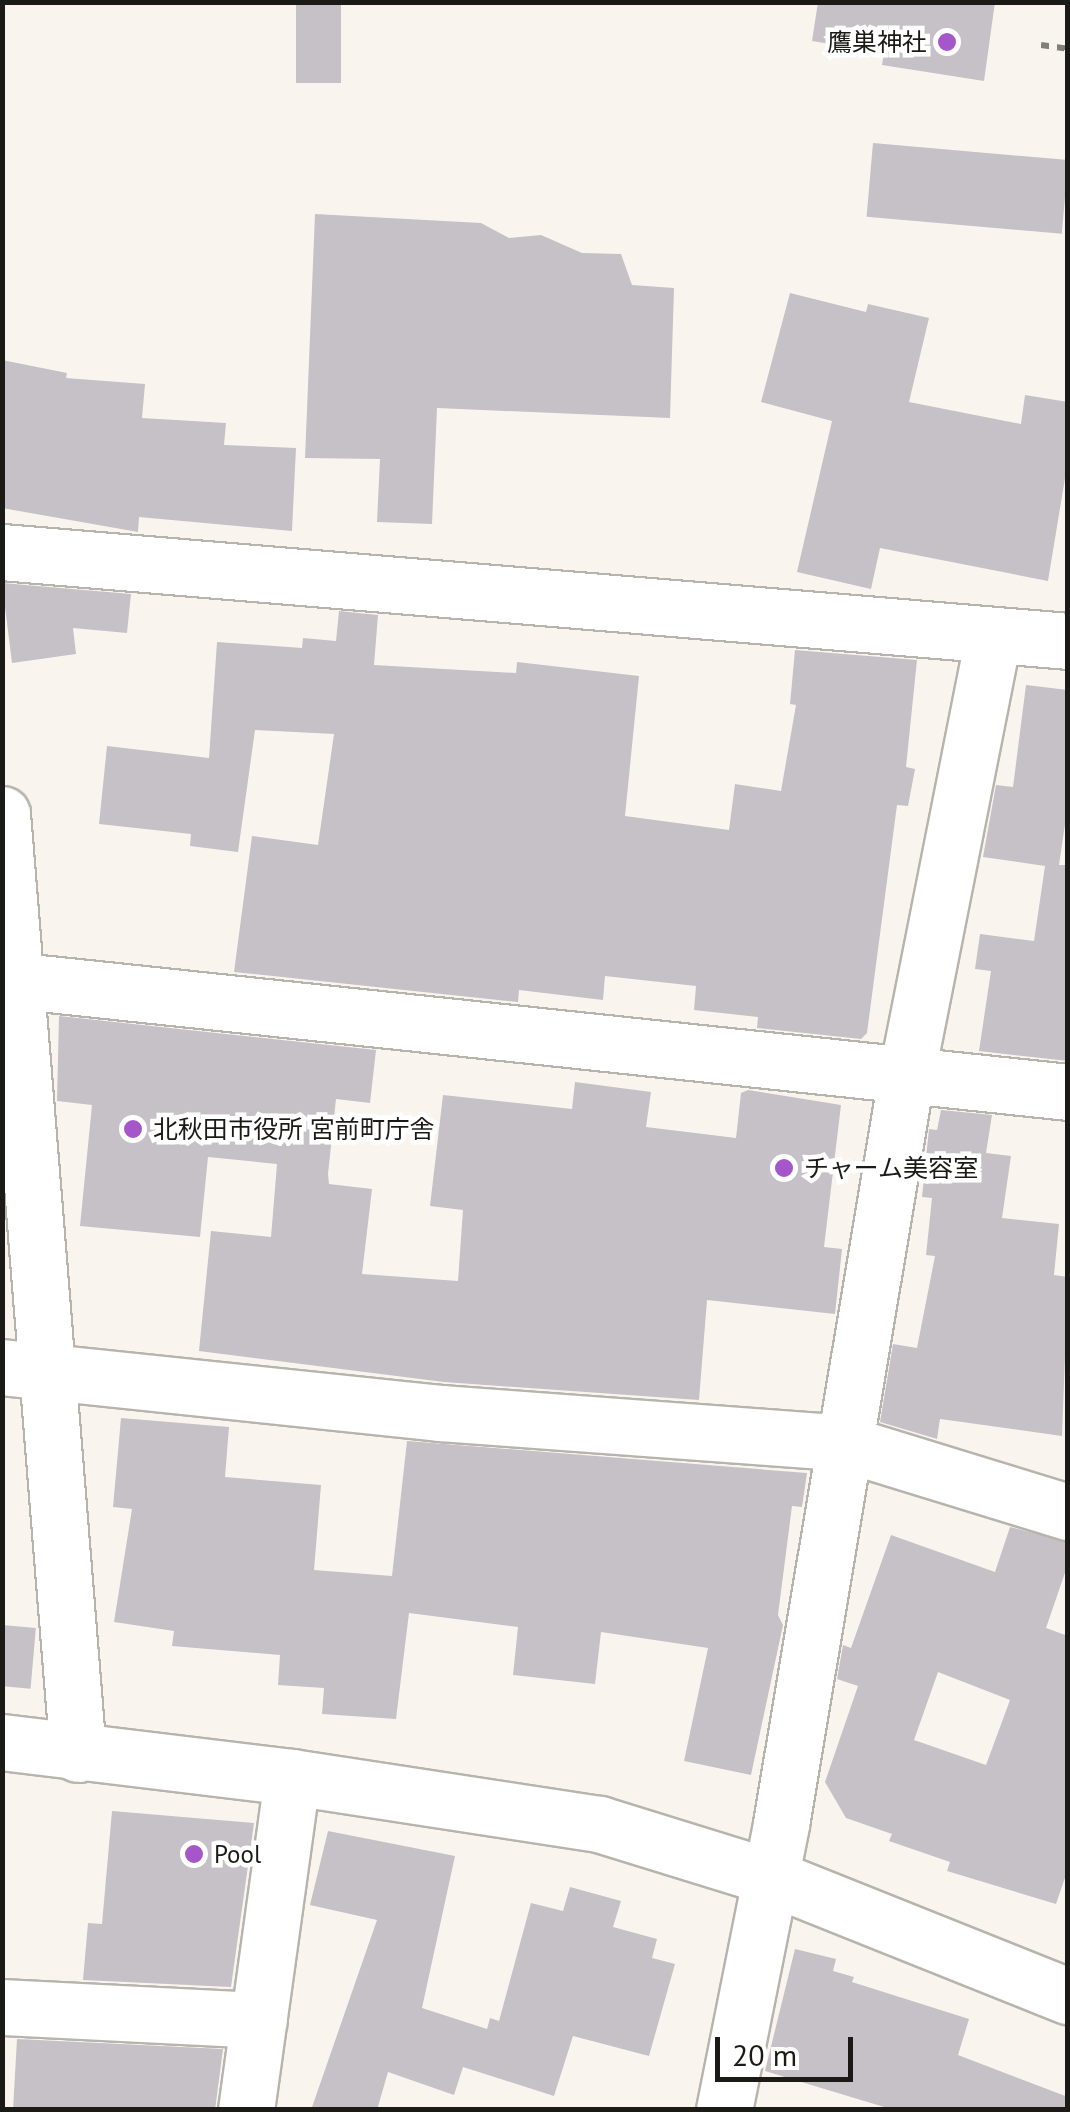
<!DOCTYPE html>
<html>
<head>
<meta charset="utf-8">
<style>
	body { margin:0 }
	#map { position:relative; width:1070px; height:2112px; overflow:hidden; background:#f9f5ee; font-family:"PT Sans","Noto Sans JP",sans-serif }
	div>[style] { position:absolute }
	.building>* { inset:0; background:#c5c1c7; transform-origin:0 0 }
	.path>* { height:6px; margin-top:-3px; transform-origin:0; background:repeating-linear-gradient(90deg,#817f7a 0 8px,transparent 0 16px) }
	.roads { filter:drop-shadow(2px 0 #b7b4ad) drop-shadow(-2px 0 #b7b4ad) drop-shadow(0 2px #b7b4ad) drop-shadow(0 -2px #b7b4ad) }
	.minor>* { height:55px; margin:-27.5px; padding:0 27.5px; transform-origin:27.5px; border-radius:27.5px; background:#fff }
	.dots>* { width:28px; height:28px; translate:-50% -50%; box-sizing:border-box; border:5px solid #fff; border-radius:50% }
	span { translate:-50% -50%; white-space:nowrap; text-align:center; line-height:1.15; -webkit-text-stroke:9px #fff; paint-order:stroke }
	.poi-label { font-size:25px; color:#1b1a17 }
	.right { translate:-100% -50%; text-align:right }
	.left { translate:0 -50%; text-align:left }
	.frame { position:absolute; inset:0; border:5px solid #1b1a17; pointer-events:none }
	.scale { position:absolute; left:715px; top:2037px; width:138px; height:45px; box-sizing:border-box; border:5px solid #1b1a17; border-top:0; padding-left:12px; font-size:30px; line-height:35px; white-space:nowrap; color:#1b1a17; -webkit-text-stroke:8px #fff; paint-order:stroke }
</style>
</head>
<body>
<div id="map">
	<div class="building">
		<div style="left:296px;top:2px;width:45px;height:81px"></div>
		<div style="clip-path:polygon(818px 2px,995px 2px,984px 81px,882px 65px,884px 53px,812px 41px)"></div>
		<div style="left:873px;top:143px;width:196px;height:74px;rotate:5deg"></div>
		<div style="clip-path:polygon(315px 214px,481px 223px,509px 238px,541px 235px,582px 253px,621px 254px,632px 285px,674px 288px,670px 418px,437px 408px,432px 524px,377px 522px,380px 459px,305px 458px)"></div>
		<div style="clip-path:polygon(790px 293px,866px 312px,868px 304px,929px 318px,909px 402px,1021px 424px,1025px 395px,1068px 402px,1068px 460px,1048px 581px,880px 548px,871px 589px,797px 572px,832px 421px,761px 402px)"></div>
		<div style="clip-path:polygon(2px 360px,67px 373px,66px 378px,145px 384px,142px 418px,226px 423px,224px 445px,296px 448px,292px 531px,139px 517px,138px 532px,2px 508px)"></div>
		<div style="clip-path:polygon(2px 583px,131px 594px,127px 633px,73px 628px,76px 654px,12px 663px)"></div>
		<div style="clip-path:polygon(339px 611px,378px 615px,374px 665px,516px 673px,517px 662px,639px 676px,625px 816px,729px 830px,735px 784px,781px 791px,796px 705px,790px 704px,795px 650px,917px 660px,906px 767px,915px 769px,908px 806px,897px 805px,867px 1033px,861px 1039px,757px 1028px,758px 1017px,694px 1010px,696px 986px,605px 976px,603px 1000px,519px 990px,518px 1002px,234px 972px,252px 836px,318px 845px,334px 734px,255px 730px,238px 852px,190px 846px,191px 834px,99px 824px,107px 746px,209px 758px,217px 642px,302px 648px,303px 638px,336px 641px)"></div>
		<div style="clip-path:polygon(1026px 685px,1068px 690px,1068px 804px,1059px 865px,1068px 865px,1068px 1061px,979px 1051px,991px 971px,975px 969px,980px 934px,1034px 941px,1045px 866px,983px 857px,996px 785px,1013px 787px)"></div>
		<div style="clip-path:polygon(59px 1016px,376px 1050px,370px 1103px,336px 1099px,328px 1174px,329px 1184px,372px 1189px,362px 1274px,458px 1281px,463px 1210px,430px 1206px,443px 1095px,572px 1109px,575px 1082px,651px 1092px,646px 1127px,736px 1138px,741px 1093px,748px 1090px,841px 1105px,824px 1247px,842px 1249px,835px 1314px,707px 1300px,699px 1400px,444px 1382px,199px 1351px,211px 1231px,271px 1237px,277px 1164px,208px 1157px,200px 1237px,80px 1226px,92px 1105px,57px 1101px)"></div>
		<div style="clip-path:polygon(941px 1110px,992px 1115px,986px 1153px,1011px 1156px,1002px 1218px,1059px 1224px,1054px 1275px,1068px 1277px,1062px 1436px,940px 1419px,937px 1439px,880px 1422px,893px 1344px,917px 1348px,935px 1256px,926px 1255px,932px 1198px,922px 1197px,929px 1129px,937px 1130px)"></div>
		<div style="clip-path:polygon(121px 1418px,229px 1427px,225px 1477px,321px 1485px,314px 1570px,392px 1576px,407px 1441px,807px 1473px,802px 1507px,792px 1506px,778px 1615px,783px 1625px,751px 1775px,684px 1761px,708px 1648px,601px 1632px,595px 1684px,513px 1675px,518px 1627px,409px 1613px,396px 1719px,322px 1714px,324px 1688px,278px 1685px,280px 1655px,172px 1646px,174px 1631px,114px 1622px,132px 1509px,113px 1507px)"></div>
		<div style="clip-path:polygon(evenodd,1010px 1527px,1068px 1542px,1068px 1564px,1046px 1628px,1068px 1636px,1068px 1869px,1056px 1904px,947px 1871px,950px 1862px,889px 1841px,892px 1834px,846px 1818px,825px 1782px,858px 1686px,837px 1679px,843px 1645px,851px 1648px,891px 1535px,995px 1572px,1010px 1527px,938px 1672px,1010px 1700px,986px 1765px,914px 1740px,938px 1672px)"></div>
		<div style="left:2px;top:1625px;width:34px;height:61px;rotate:5deg"></div>
		<div style="clip-path:polygon(112px 1811px,254px 1823px,231px 1987px,83px 1980px,88px 1923px,102px 1924px)"></div>
		<div style="clip-path:polygon(328px 1831px,455px 1856px,422px 2008px,487px 2029px,490px 2018px,499px 2021px,531px 1903px,563px 1911px,570px 1887px,621px 1901px,613px 1927px,657px 1939px,652px 1958px,675px 1964px,649px 2056px,573px 2036px,554px 2096px,463px 2067px,454px 2095px,388px 2072px,377px 2110px,311px 2110px,377px 1920px,310px 1905px)"></div>
		<div style="clip-path:polygon(795px 1949px,836px 1959px,833px 1971px,854px 1977px,852px 1982px,969px 2019px,958px 2055px,1068px 2097px,1068px 2110px,894px 2110px,765px 2071px)"></div>
		<div style="clip-path:polygon(17px 2039px,223px 2049px,215px 2110px,13px 2110px)"></div>
	</div>
	<div class="path">
		<div style="left:1041px;top:45px;width:27px;rotate:8deg"></div>
	</div>
	<div class="roads">
		<div class="minor">
			<div style="left:2px;top:552px;width:1070px;rotate:4.77deg"></div>
			<div style="left:2px;top:814px;width:943px;rotate:85.38deg"></div>
			<div style="left:2px;top:979px;width:1072px;rotate:6.05deg"></div>
			<div style="left:2px;top:1367px;width:441px;rotate:6deg"></div>
			<div style="left:441px;top:1413px;width:400px;rotate:4.2deg"></div>
			<div style="left:840px;top:1442px;width:239px;rotate:17.1deg"></div>
			<div style="left:2px;top:1742px;width:292px;rotate:6.9deg"></div>
			<div style="left:292px;top:1777px;width:311px;rotate:8.7deg"></div>
			<div style="left:599px;top:1824px;width:179px;rotate:17.2deg"></div>
			<div style="left:770px;top:1877px;width:321px;rotate:21.8deg"></div>
			<div style="left:2px;top:2007px;width:257px;rotate:2.9deg"></div>
			<div style="left:246px;top:2110px;width:336px;rotate:-82.1deg"></div>
			<div style="left:724px;top:2110px;width:292px;rotate:-78.7deg"></div>
			<div style="left:781px;top:1824px;width:762px;rotate:-80.49deg"></div>
			<div style="left:907px;top:1072px;width:444px;rotate:-78.8deg"></div>
		</div>
	</div>
	<div class="dots">
		<div style="left:947px;top:42px;background:#a557c9"></div>
		<div style="left:133px;top:1129px;background:#a557c9"></div>
		<div style="left:784px;top:1168px;background:#a557c9"></div>
		<div style="left:194px;top:1854px;background:#a557c9"></div>
	</div>
	<div class="poi-label">
		<span class="right" style="left:927px;top:42px">鷹巣神社</span>
		<span class="left" style="left:153px;top:1129px">北秋田市役所 宮前町庁舎</span>
		<span class="left" style="left:804px;top:1168px">チャーム美容室</span>
		<span class="left" style="left:214px;top:1854px">Pool</span>
	</div>
	<div class="frame"></div>
	<div class="scale">20 m</div>
</div>
</body>
</html>
